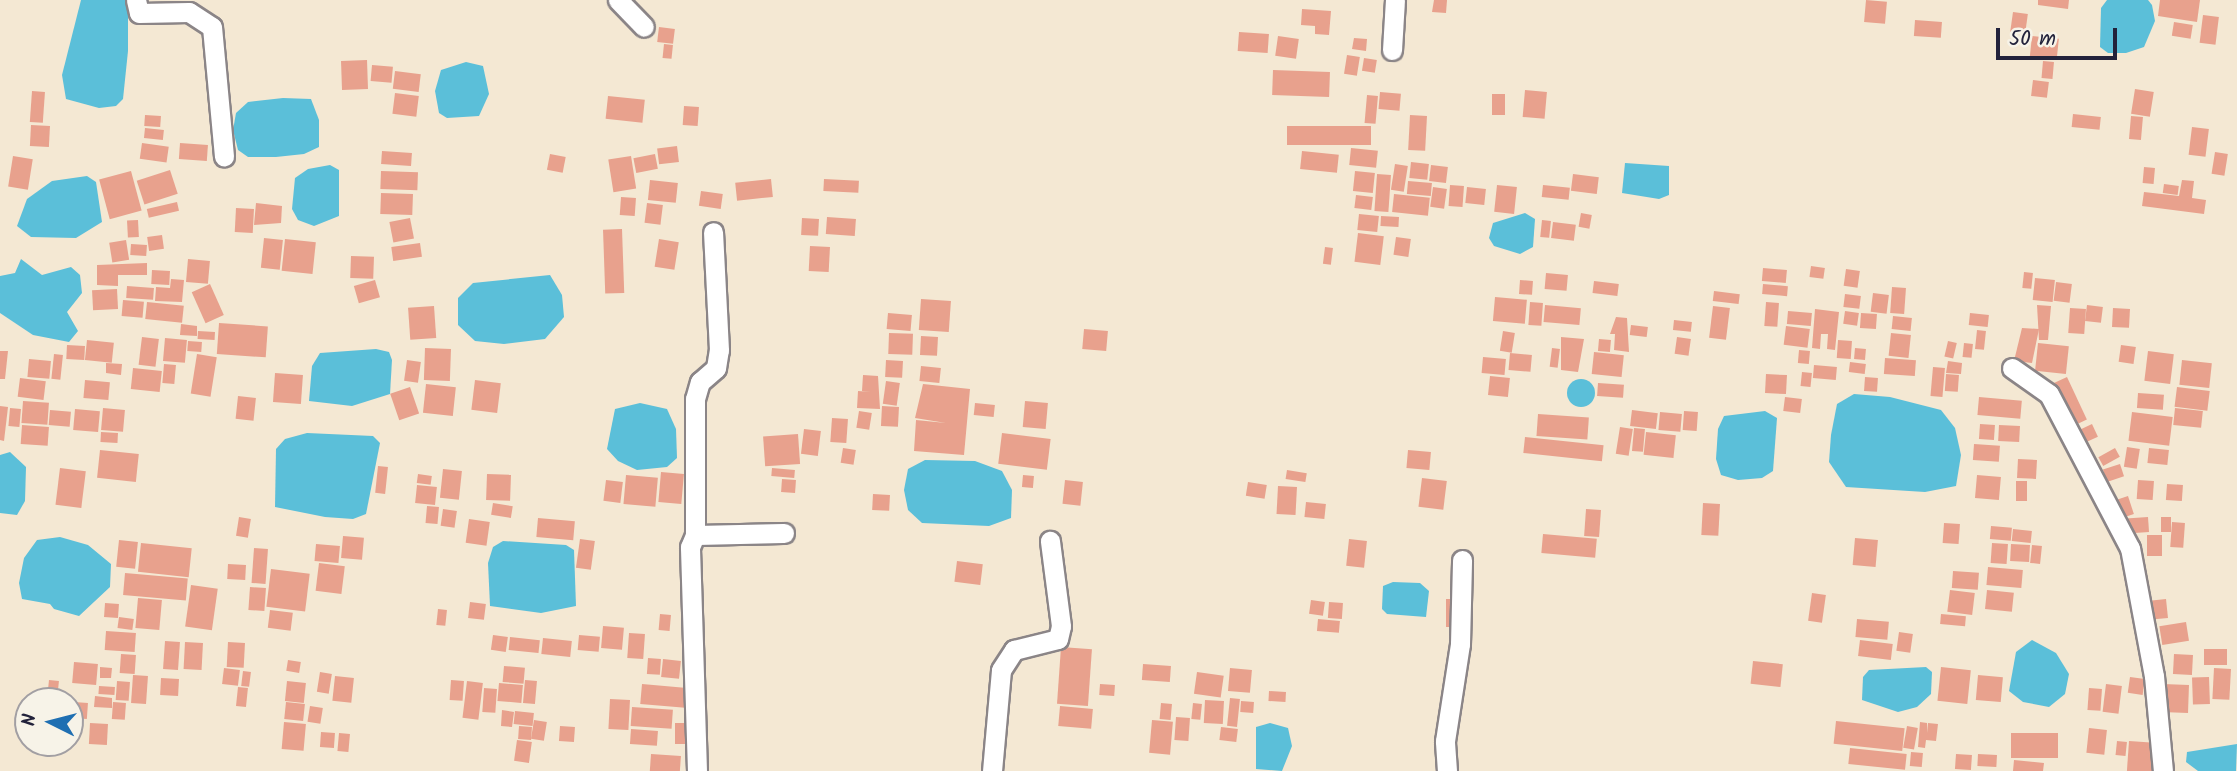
<!DOCTYPE html>
<html>
<head>
<meta charset="utf-8">
<style>
	body { margin:0 }
	#map { position:relative; width:2237px; height:771px; overflow:hidden; background:#f4e8d3; font-family:Kalam,sans-serif }
	div>[style] { position:absolute }
	.water>* { inset:0; background:#5bbfd9 }
	.round { border-radius:50% }
	.building>* { inset:0; background:#e8a18d; transform-origin:0 0 }
	.roads { filter:drop-shadow(2px 0 #8b8587) drop-shadow(-2px 0 #8b8587) drop-shadow(0 2px #8b8587) drop-shadow(0 -2px #8b8587) }
	.minor>* { height:19px; margin:-9.5px; padding:0 9.5px; transform-origin:9.5px; border-radius:9.5px; background:#fff }
	span { translate:-50% -50%; white-space:nowrap; text-align:center; line-height:1.15; -webkit-text-stroke:5px #f7f3e8; paint-order:stroke }
	.north { position:absolute; left:14px; top:687px; width:70px; height:70px; box-sizing:border-box; background:#f7f3e8; border:2px solid #a29fa3; border-radius:50%; rotate:276deg; font-size:19px; font-weight:700; line-height:28px; text-align:center; color:#22223b }
	.north::after { content:''; display:block; margin:auto; width:24px; height:32px; background:#1f6fb2; clip-path:polygon(50% 0,100% 100%,50% 72%,0 100%) }
	.scale { position:absolute; left:1996px; top:28px; width:121px; height:32px; box-sizing:border-box; border:4px solid #22223b; border-top:0; padding-left:9px; font-size:21px; line-height:24px; white-space:nowrap; color:#22223b; -webkit-text-stroke:5px #f7f3e8; paint-order:stroke }
</style>
</head>
<body>
<div id="map">
	<div class="water">
		<div style="clip-path:polygon(81px 0,128px 0,128px 51px,123px 99px,116px 106px,99px 108px,66px 99px,62px 75px)"></div>
		<div style="clip-path:polygon(2107px 0,2148px 0,2152px 5px,2155px 21px,2144px 47px,2126px 53px,2108px 53px,2100px 47px,2101px 8px)"></div>
		<div style="clip-path:polygon(466px 62px,483px 66px,489px 94px,479px 116px,447px 118px,439px 113px,435px 91px,441px 70px)"></div>
		<div style="clip-path:polygon(283px 98px,311px 99px,319px 120px,319px 147px,304px 154px,276px 157px,248px 157px,238px 150px,233px 130px,236px 113px,248px 102px)"></div>
		<div style="clip-path:polygon(1625px 163px,1669px 166px,1669px 195px,1659px 199px,1622px 193px)"></div>
		<div style="clip-path:polygon(330px 165px,339px 170px,339px 216px,314px 226px,298px 220px,292px 209px,295px 178px,308px 169px)"></div>
		<div style="clip-path:polygon(87px 176px,96px 182px,102px 222px,76px 238px,31px 237px,17px 226px,27px 199px,52px 181px)"></div>
		<div style="clip-path:polygon(1525px 213px,1535px 219px,1533px 247px,1520px 254px,1494px 246px,1489px 238px,1493px 223px)"></div>
		<div style="clip-path:polygon(21px 259px,42px 275px,71px 267px,80px 275px,82px 293px,67px 312px,78px 331px,69px 342px,33px 335px,0 313px,0 276px,15px 273px)"></div>
		<div style="clip-path:polygon(550px 275px,562px 295px,564px 317px,545px 339px,504px 344px,475px 341px,458px 325px,458px 298px,473px 283px)"></div>
		<div style="clip-path:polygon(376px 349px,389px 352px,392px 360px,390px 394px,352px 406px,309px 401px,312px 366px,320px 353px)"></div>
		<div class="round" style="left:1567px;top:379px;width:28px;height:28px"></div>
		<div style="clip-path:polygon(1854px 394px,1890px 397px,1941px 410px,1955px 428px,1961px 455px,1956px 486px,1925px 492px,1846px 487px,1829px 462px,1831px 435px,1837px 404px)"></div>
		<div style="clip-path:polygon(640px 403px,667px 409px,676px 429px,677px 458px,667px 467px,637px 470px,618px 461px,607px 449px,615px 409px)"></div>
		<div style="clip-path:polygon(1765px 411px,1777px 418px,1773px 471px,1762px 478px,1738px 480px,1721px 475px,1716px 459px,1718px 429px,1724px 416px)"></div>
		<div style="clip-path:polygon(307px 433px,373px 436px,380px 443px,366px 514px,353px 519px,325px 517px,275px 507px,276px 449px,285px 439px)"></div>
		<div style="clip-path:polygon(10px 452px,26px 467px,25px 501px,17px 515px,0 513px,0 455px)"></div>
		<div style="clip-path:polygon(925px 460px,975px 461px,1002px 471px,1012px 490px,1011px 518px,989px 526px,922px 523px,908px 510px,904px 490px,908px 469px)"></div>
		<div style="clip-path:polygon(60px 537px,88px 545px,111px 564px,110px 587px,79px 616px,54px 609px,50px 604px,22px 599px,19px 583px,24px 558px,37px 540px)"></div>
		<div style="clip-path:polygon(503px 541px,566px 545px,574px 550px,576px 606px,541px 613px,490px 606px,488px 563px,493px 547px)"></div>
		<div style="clip-path:polygon(1393px 582px,1420px 583px,1429px 591px,1426px 617px,1387px 614px,1382px 609px,1383px 586px)"></div>
		<div style="clip-path:polygon(2032px 640px,2056px 653px,2069px 674px,2065px 694px,2049px 707px,2023px 702px,2009px 691px,2016px 652px)"></div>
		<div style="clip-path:polygon(1926px 667px,1932px 672px,1931px 694px,1917px 707px,1898px 712px,1862px 700px,1863px 677px,1869px 670px)"></div>
		<div style="clip-path:polygon(1270px 723px,1288px 728px,1292px 746px,1282px 771px,1256px 769px,1256px 727px)"></div>
		<div style="clip-path:polygon(2237px 744px,2236px 771px,2198px 771px,2186px 762px,2187px 752px)"></div>
	</div>
	<div class="building">
		<div style="clip-path:polygon(1434px 0,1447px 0,1446px 13px,1432px 12px)"></div>
		<div style="left:1866px;top:0;width:21px;height:22px;rotate:5deg"></div>
		<div style="clip-path:polygon(2038px 0,2069px 0,2068px 9px,2038px 5px)"></div>
		<div style="clip-path:polygon(2160px 0,2200px 0,2197px 22px,2158px 16px)"></div>
		<div style="clip-path:polygon(1302px 9px,1331px 11px,1329px 35px,1315px 34px,1315px 26px,1301px 25px)"></div>
		<div style="left:2013px;top:12px;width:15px;height:20px;rotate:8deg"></div>
		<div style="left:2203px;top:15px;width:16px;height:28px;rotate:7deg"></div>
		<div style="left:1915px;top:20px;width:27px;height:16px;rotate:4deg"></div>
		<div style="left:2174px;top:22px;width:19px;height:14px;rotate:9deg"></div>
		<div style="left:659px;top:27px;width:16px;height:15px;rotate:7deg"></div>
		<div style="left:1239px;top:32px;width:30px;height:19px;rotate:4deg"></div>
		<div style="left:1278px;top:36px;width:21px;height:20px;rotate:8deg"></div>
		<div style="left:2032px;top:36px;width:27px;height:21px;rotate:6deg"></div>
		<div style="clip-path:polygon(1354px 38px,1367px 39px,1366px 51px,1352px 49px)"></div>
		<div style="left:664px;top:44px;width:9px;height:14px;rotate:6deg"></div>
		<div style="left:1347px;top:55px;width:13px;height:19px;rotate:9deg"></div>
		<div style="left:1364px;top:58px;width:13px;height:13px;rotate:9deg"></div>
		<div style="left:367px;top:60px;width:29px;height:26px;rotate:88deg"></div>
		<div style="left:2043px;top:61px;width:11px;height:17px;rotate:5deg"></div>
		<div style="left:372px;top:65px;width:21px;height:16px;rotate:5deg"></div>
		<div style="left:1273px;top:70px;width:57px;height:25px;rotate:2deg"></div>
		<div style="left:395px;top:71px;width:26px;height:18px;rotate:7deg"></div>
		<div style="left:2033px;top:80px;width:16px;height:16px;rotate:7deg"></div>
		<div style="left:2135px;top:89px;width:19px;height:25px;rotate:9deg"></div>
		<div style="left:1525px;top:90px;width:22px;height:27px;rotate:5deg"></div>
		<div style="left:32px;top:91px;width:13px;height:31px;rotate:4deg"></div>
		<div style="left:1380px;top:92px;width:21px;height:17px;rotate:5deg"></div>
		<div style="left:395px;top:93px;width:24px;height:21px;rotate:7deg"></div>
		<div style="left:1492px;top:94px;width:13px;height:21px"></div>
		<div style="left:1367px;top:95px;width:11px;height:28px;rotate:5deg"></div>
		<div style="left:608px;top:96px;width:37px;height:23px;rotate:6deg"></div>
		<div style="left:684px;top:106px;width:15px;height:19px;rotate:4deg"></div>
		<div style="left:2073px;top:114px;width:28px;height:13px;rotate:6deg"></div>
		<div style="left:145px;top:115px;width:16px;height:11px;rotate:4deg"></div>
		<div style="left:1410px;top:115px;width:17px;height:35px;rotate:3deg"></div>
		<div style="left:2131px;top:116px;width:12px;height:23px;rotate:5deg"></div>
		<div style="left:31px;top:125px;width:19px;height:21px;rotate:3deg"></div>
		<div style="left:1287px;top:126px;width:84px;height:19px"></div>
		<div style="left:2192px;top:127px;width:17px;height:28px;rotate:7deg"></div>
		<div style="left:145px;top:128px;width:19px;height:10px;rotate:6deg"></div>
		<div style="left:142px;top:143px;width:27px;height:16px;rotate:8deg"></div>
		<div style="left:180px;top:143px;width:28px;height:16px;rotate:4deg"></div>
		<div style="left:677px;top:146px;width:16px;height:20px;rotate:83deg"></div>
		<div style="left:1351px;top:148px;width:27px;height:17px;rotate:6deg"></div>
		<div style="left:382px;top:151px;width:30px;height:13px;rotate:4deg"></div>
		<div style="left:1302px;top:151px;width:37px;height:18px;rotate:6deg"></div>
		<div style="left:2215px;top:152px;width:13px;height:22px;rotate:9deg"></div>
		<div style="left:550px;top:154px;width:16px;height:16px;rotate:11deg"></div>
		<div style="left:655px;top:154px;width:15px;height:22px;rotate:79deg"></div>
		<div style="left:13px;top:156px;width:20px;height:31px;rotate:9deg"></div>
		<div style="left:631px;top:156px;width:33px;height:23px;rotate:81deg"></div>
		<div style="left:1411px;top:162px;width:18px;height:16px;rotate:6deg"></div>
		<div style="left:1395px;top:164px;width:13px;height:26px;rotate:9deg"></div>
		<div style="left:1431px;top:165px;width:17px;height:16px;rotate:7deg"></div>
		<div style="left:2144px;top:167px;width:11px;height:16px;rotate:5deg"></div>
		<div style="left:170px;top:170px;width:25px;height:35px;rotate:72deg"></div>
		<div style="left:131px;top:171px;width:41px;height:33px;rotate:75deg"></div>
		<div style="left:381px;top:171px;width:37px;height:18px;rotate:2deg"></div>
		<div style="left:1355px;top:171px;width:20px;height:20px;rotate:6deg"></div>
		<div style="left:1377px;top:174px;width:14px;height:37px;rotate:4deg"></div>
		<div style="left:1573px;top:174px;width:26px;height:17px;rotate:7deg"></div>
		<div style="left:771px;top:179px;width:18px;height:36px;rotate:84deg"></div>
		<div style="left:824px;top:179px;width:35px;height:12px;rotate:3deg"></div>
		<div style="left:650px;top:180px;width:28px;height:20px;rotate:6deg"></div>
		<div style="clip-path:polygon(2182px 180px,2194px 181px,2192px 198px,2206px 200px,2204px 214px,2142px 206px,2144px 192px,2179px 196px)"></div>
		<div style="left:1408px;top:181px;width:24px;height:13px;rotate:5deg"></div>
		<div style="left:2164px;top:184px;width:15px;height:9px;rotate:8deg"></div>
		<div style="left:1450px;top:185px;width:14px;height:21px;rotate:4deg"></div>
		<div style="left:1497px;top:185px;width:20px;height:27px;rotate:6deg"></div>
		<div style="left:1543px;top:185px;width:27px;height:12px;rotate:6deg"></div>
		<div style="left:1433px;top:187px;width:14px;height:20px;rotate:8deg"></div>
		<div style="left:1467px;top:187px;width:19px;height:16px;rotate:6deg"></div>
		<div style="left:701px;top:191px;width:22px;height:15px;rotate:8deg"></div>
		<div style="left:381px;top:193px;width:32px;height:21px;rotate:2deg"></div>
		<div style="left:1394px;top:194px;width:36px;height:18px;rotate:6deg"></div>
		<div style="left:1356px;top:195px;width:17px;height:13px;rotate:7deg"></div>
		<div style="left:621px;top:197px;width:15px;height:18px;rotate:4deg"></div>
		<div style="left:177px;top:202px;width:9px;height:31px;rotate:77deg"></div>
		<div style="clip-path:polygon(256px 203px,282px 206px,281px 223px,254px 225px)"></div>
		<div style="left:647px;top:203px;width:16px;height:20px;rotate:7deg"></div>
		<div style="left:236px;top:208px;width:18px;height:24px;rotate:3deg"></div>
		<div style="left:1581px;top:213px;width:11px;height:14px;rotate:10deg"></div>
		<div style="left:1359px;top:214px;width:20px;height:16px;rotate:6deg"></div>
		<div style="left:1381px;top:216px;width:18px;height:10px;rotate:3deg"></div>
		<div style="left:827px;top:217px;width:29px;height:17px;rotate:4deg"></div>
		<div style="left:410px;top:218px;width:21px;height:21px;rotate:79deg"></div>
		<div style="left:802px;top:218px;width:17px;height:17px;rotate:3deg"></div>
		<div style="left:138px;top:220px;width:17px;height:11px;rotate:87deg"></div>
		<div style="left:1542px;top:220px;width:9px;height:17px;rotate:6deg"></div>
		<div style="left:1553px;top:222px;width:23px;height:16px;rotate:7deg"></div>
		<div style="left:622px;top:229px;width:64px;height:19px;rotate:88deg"></div>
		<div style="left:1358px;top:233px;width:26px;height:29px;rotate:7deg"></div>
		<div style="left:162px;top:235px;width:14px;height:15px;rotate:82deg"></div>
		<div style="left:1396px;top:237px;width:15px;height:18px;rotate:8deg"></div>
		<div style="left:264px;top:238px;width:19px;height:30px;rotate:6deg"></div>
		<div style="left:285px;top:239px;width:31px;height:32px;rotate:6deg"></div>
		<div style="left:659px;top:239px;width:20px;height:28px;rotate:9deg"></div>
		<div style="left:126px;top:240px;width:20px;height:17px;rotate:81deg"></div>
		<div style="left:420px;top:243px;width:14px;height:29px;rotate:82deg"></div>
		<div style="left:131px;top:244px;width:16px;height:11px;rotate:4deg"></div>
		<div style="left:810px;top:246px;width:20px;height:25px;rotate:3deg"></div>
		<div style="left:1325px;top:247px;width:8px;height:17px;rotate:7deg"></div>
		<div style="left:351px;top:256px;width:23px;height:22px;rotate:2deg"></div>
		<div style="left:188px;top:259px;width:22px;height:23px;rotate:5deg"></div>
		<div style="clip-path:polygon(147px 263px,147px 275px,118px 275px,118px 286px,97px 285px,97px 265px)"></div>
		<div style="left:1811px;top:266px;width:14px;height:11px;rotate:8deg"></div>
		<div style="left:1763px;top:268px;width:24px;height:13px;rotate:5deg"></div>
		<div style="left:1846px;top:269px;width:14px;height:17px;rotate:8deg"></div>
		<div style="left:152px;top:270px;width:18px;height:14px;rotate:3deg"></div>
		<div style="left:2024px;top:272px;width:9px;height:16px;rotate:6deg"></div>
		<div style="left:1546px;top:273px;width:22px;height:16px;rotate:5deg"></div>
		<div style="left:2035px;top:278px;width:20px;height:22px;rotate:6deg"></div>
		<div style="clip-path:polygon(171px 279px,184px 280px,182px 302px,155px 301px,156px 287px,170px 288px)"></div>
		<div style="left:375px;top:280px;width:18px;height:22px;rotate:74deg"></div>
		<div style="left:1520px;top:280px;width:13px;height:14px;rotate:4deg"></div>
		<div style="left:1594px;top:281px;width:25px;height:12px;rotate:7deg"></div>
		<div style="left:2056px;top:282px;width:16px;height:19px;rotate:7deg"></div>
		<div style="left:210px;top:284px;width:34px;height:20px;rotate:66deg"></div>
		<div style="left:1763px;top:284px;width:25px;height:10px;rotate:5deg"></div>
		<div style="left:127px;top:286px;width:27px;height:12px;rotate:4deg"></div>
		<div style="left:1892px;top:287px;width:14px;height:26px;rotate:4deg"></div>
		<div style="left:117px;top:289px;width:20px;height:25px;rotate:87deg"></div>
		<div style="left:1714px;top:291px;width:26px;height:10px;rotate:7deg"></div>
		<div style="left:1873px;top:293px;width:16px;height:19px;rotate:7deg"></div>
		<div style="left:1845px;top:294px;width:16px;height:13px;rotate:7deg"></div>
		<div style="left:1495px;top:297px;width:32px;height:24px;rotate:5deg"></div>
		<div style="left:921px;top:299px;width:30px;height:31px;rotate:4deg"></div>
		<div style="left:123px;top:300px;width:21px;height:16px;rotate:5deg"></div>
		<div style="left:147px;top:302px;width:37px;height:17px;rotate:6deg"></div>
		<div style="left:1530px;top:302px;width:13px;height:23px;rotate:4deg"></div>
		<div style="left:1766px;top:302px;width:13px;height:24px;rotate:4deg"></div>
		<div style="left:1545px;top:305px;width:36px;height:17px;rotate:5deg"></div>
		<div style="clip-path:polygon(2037px 305px,2051px 306px,2048px 340px,2039px 340px)"></div>
		<div style="left:2087px;top:305px;width:16px;height:16px;rotate:7deg"></div>
		<div style="left:434px;top:306px;width:32px;height:26px;rotate:86deg"></div>
		<div style="left:1713px;top:306px;width:17px;height:32px;rotate:7deg"></div>
		<div style="left:2070px;top:308px;width:16px;height:25px;rotate:4deg"></div>
		<div style="left:2113px;top:308px;width:17px;height:19px;rotate:3deg"></div>
		<div style="clip-path:polygon(1815px 309px,1839px 312px,1835px 350px,1827px 349px,1828px 334px,1821px 334px,1820px 349px,1812px 348px)"></div>
		<div style="left:1788px;top:311px;width:24px;height:13px;rotate:5deg"></div>
		<div style="left:1845px;top:311px;width:14px;height:13px;rotate:8deg"></div>
		<div style="left:888px;top:313px;width:24px;height:16px;rotate:5deg"></div>
		<div style="left:1861px;top:313px;width:16px;height:15px;rotate:4deg"></div>
		<div style="left:1970px;top:313px;width:19px;height:12px;rotate:6deg"></div>
		<div style="left:1893px;top:316px;width:19px;height:13px;rotate:6deg"></div>
		<div style="clip-path:polygon(1616px 317px,1627px 318px,1629px 352px,1614px 350px,1615px 334px,1610px 334px)"></div>
		<div style="left:1674px;top:320px;width:18px;height:10px;rotate:6deg"></div>
		<div style="left:219px;top:323px;width:49px;height:31px;rotate:4deg"></div>
		<div style="clip-path:polygon(181px 324px,197px 326px,197px 336px,180px 335px)"></div>
		<div style="left:1631px;top:325px;width:17px;height:10px;rotate:7deg"></div>
		<div style="left:1786px;top:326px;width:24px;height:19px;rotate:7deg"></div>
		<div style="clip-path:polygon(2022px 328px,2039px 329px,2032px 363px,2014px 361px)"></div>
		<div style="left:1084px;top:329px;width:24px;height:20px;rotate:5deg"></div>
		<div style="left:1977px;top:330px;width:9px;height:19px;rotate:6deg"></div>
		<div style="left:198px;top:331px;width:17px;height:8px;rotate:3deg"></div>
		<div style="left:1503px;top:331px;width:12px;height:20px;rotate:9deg"></div>
		<div style="left:889px;top:333px;width:24px;height:21px;rotate:2deg"></div>
		<div style="left:1891px;top:333px;width:20px;height:23px;rotate:6deg"></div>
		<div style="left:921px;top:336px;width:17px;height:19px;rotate:3deg"></div>
		<div style="left:142px;top:337px;width:17px;height:28px;rotate:7deg"></div>
		<div style="clip-path:polygon(1561px 337px,1584px 339px,1578px 372px,1561px 370px)"></div>
		<div style="left:1677px;top:337px;width:14px;height:17px;rotate:8deg"></div>
		<div style="left:165px;top:338px;width:22px;height:23px;rotate:5deg"></div>
		<div style="left:1599px;top:339px;width:12px;height:12px;rotate:5deg"></div>
		<div style="left:87px;top:340px;width:27px;height:20px;rotate:6deg"></div>
		<div style="left:1838px;top:340px;width:14px;height:18px;rotate:4deg"></div>
		<div style="left:188px;top:341px;width:14px;height:10px;rotate:4deg"></div>
		<div style="left:1948px;top:341px;width:9px;height:16px;rotate:13deg"></div>
		<div style="left:1964px;top:343px;width:9px;height:14px;rotate:6deg"></div>
		<div style="left:2038px;top:343px;width:31px;height:28px;rotate:6deg"></div>
		<div style="left:67px;top:345px;width:18px;height:14px;rotate:3deg"></div>
		<div style="left:2121px;top:345px;width:15px;height:17px;rotate:8deg"></div>
		<div style="left:425px;top:348px;width:26px;height:32px;rotate:2deg"></div>
		<div style="left:1552px;top:348px;width:8px;height:19px;rotate:7deg"></div>
		<div style="left:1855px;top:348px;width:11px;height:11px;rotate:5deg"></div>
		<div style="left:1799px;top:350px;width:11px;height:13px;rotate:5deg"></div>
		<div style="clip-path:polygon(0 351px,8px 351px,5px 379px,0 379px)"></div>
		<div style="left:2148px;top:351px;width:26px;height:30px;rotate:7deg"></div>
		<div style="left:1594px;top:352px;width:30px;height:22px;rotate:6deg"></div>
		<div style="left:1510px;top:353px;width:22px;height:17px;rotate:5deg"></div>
		<div style="left:54px;top:354px;width:9px;height:25px;rotate:6deg"></div>
		<div style="left:197px;top:354px;width:20px;height:40px;rotate:9deg"></div>
		<div style="left:1483px;top:357px;width:23px;height:16px;rotate:5deg"></div>
		<div style="left:1885px;top:358px;width:31px;height:16px;rotate:4deg"></div>
		<div style="left:29px;top:359px;width:22px;height:18px;rotate:5deg"></div>
		<div style="left:407px;top:360px;width:14px;height:21px;rotate:8deg"></div>
		<div style="left:886px;top:360px;width:17px;height:17px;rotate:3deg"></div>
		<div style="left:2182px;top:360px;width:30px;height:25px;rotate:6deg"></div>
		<div style="clip-path:polygon(1948px 361px,1962px 363px,1961px 374px,1946px 373px)"></div>
		<div style="left:1850px;top:362px;width:16px;height:10px;rotate:7deg"></div>
		<div style="clip-path:polygon(106px 363px,122px 364px,121px 375px,106px 373px)"></div>
		<div style="left:164px;top:364px;width:12px;height:19px;rotate:5deg"></div>
		<div style="left:1814px;top:365px;width:23px;height:13px;rotate:5deg"></div>
		<div style="left:921px;top:366px;width:20px;height:15px;rotate:6deg"></div>
		<div style="left:1933px;top:367px;width:12px;height:29px;rotate:5deg"></div>
		<div style="left:133px;top:368px;width:29px;height:21px;rotate:6deg"></div>
		<div style="left:1802px;top:372px;width:10px;height:14px;rotate:6deg"></div>
		<div style="left:275px;top:373px;width:28px;height:29px;rotate:4deg"></div>
		<div style="left:1766px;top:374px;width:21px;height:19px;rotate:3deg"></div>
		<div style="left:1946px;top:374px;width:13px;height:17px;rotate:4deg"></div>
		<div style="clip-path:polygon(863px 375px,878px 376px,880px 409px,857px 408px,858px 391px,871px 392px,862px 391px)"></div>
		<div style="left:1490px;top:376px;width:20px;height:19px;rotate:6deg"></div>
		<div style="left:1865px;top:377px;width:13px;height:14px;rotate:4deg"></div>
		<div style="left:2067px;top:377px;width:47px;height:18px;rotate:65deg"></div>
		<div style="left:20px;top:378px;width:26px;height:19px;rotate:7deg"></div>
		<div style="left:85px;top:380px;width:25px;height:18px;rotate:5deg"></div>
		<div style="left:475px;top:380px;width:26px;height:30px;rotate:7deg"></div>
		<div style="left:886px;top:381px;width:14px;height:23px;rotate:8deg"></div>
		<div style="left:1598px;top:383px;width:26px;height:13px;rotate:4deg"></div>
		<div style="left:426px;top:384px;width:30px;height:29px;rotate:6deg"></div>
		<div style="clip-path:polygon(923px 384px,970px 389px,964px 455px,914px 451px,916px 420px,946px 423px,915px 418px)"></div>
		<div style="left:410px;top:387px;width:28px;height:21px;rotate:71deg"></div>
		<div style="left:2177px;top:387px;width:33px;height:20px;rotate:7deg"></div>
		<div style="left:2138px;top:393px;width:26px;height:15px;rotate:4deg"></div>
		<div style="left:238px;top:396px;width:18px;height:23px;rotate:6deg"></div>
		<div style="left:1785px;top:397px;width:17px;height:14px;rotate:7deg"></div>
		<div style="left:1979px;top:397px;width:43px;height:18px;rotate:5deg"></div>
		<div style="left:23px;top:401px;width:26px;height:22px;rotate:4deg"></div>
		<div style="left:1025px;top:401px;width:23px;height:26px;rotate:5deg"></div>
		<div style="left:975px;top:403px;width:20px;height:12px;rotate:6deg"></div>
		<div style="clip-path:polygon(0 406px,8px 407px,4px 441px,0 440px)"></div>
		<div style="left:882px;top:406px;width:17px;height:20px;rotate:3deg"></div>
		<div style="left:10px;top:408px;width:11px;height:18px;rotate:5deg"></div>
		<div style="left:103px;top:408px;width:22px;height:22px;rotate:5deg"></div>
		<div style="left:2175px;top:408px;width:28px;height:17px;rotate:6deg"></div>
		<div style="left:75px;top:409px;width:25px;height:21px;rotate:5deg"></div>
		<div style="left:50px;top:410px;width:21px;height:15px;rotate:5deg"></div>
		<div style="left:1632px;top:410px;width:26px;height:16px;rotate:7deg"></div>
		<div style="left:859px;top:411px;width:13px;height:17px;rotate:9deg"></div>
		<div style="left:1684px;top:411px;width:14px;height:19px;rotate:4deg"></div>
		<div style="left:1660px;top:412px;width:22px;height:18px;rotate:5deg"></div>
		<div style="left:2132px;top:412px;width:41px;height:29px;rotate:7deg"></div>
		<div style="left:1538px;top:414px;width:51px;height:22px;rotate:4deg"></div>
		<div style="left:832px;top:418px;width:16px;height:24px;rotate:4deg"></div>
		<div style="left:1980px;top:424px;width:15px;height:15px;rotate:4deg"></div>
		<div style="left:2092px;top:424px;width:14px;height:17px;rotate:65deg"></div>
		<div style="left:22px;top:425px;width:27px;height:19px;rotate:4deg"></div>
		<div style="left:1999px;top:425px;width:21px;height:16px;rotate:3deg"></div>
		<div style="left:1620px;top:427px;width:13px;height:27px;rotate:9deg"></div>
		<div style="left:1634px;top:428px;width:11px;height:23px;rotate:5deg"></div>
		<div style="left:804px;top:429px;width:17px;height:25px;rotate:7deg"></div>
		<div style="left:101px;top:432px;width:17px;height:10px;rotate:3deg"></div>
		<div style="left:1646px;top:432px;width:30px;height:23px;rotate:6deg"></div>
		<div style="left:1002px;top:433px;width:49px;height:31px;rotate:7deg"></div>
		<div style="left:798px;top:434px;width:30px;height:35px;rotate:86deg"></div>
		<div style="left:1525px;top:437px;width:79px;height:16px;rotate:6deg"></div>
		<div style="left:1974px;top:444px;width:26px;height:16px;rotate:4deg"></div>
		<div style="left:2127px;top:447px;width:13px;height:20px;rotate:9deg"></div>
		<div style="left:843px;top:448px;width:13px;height:15px;rotate:9deg"></div>
		<div style="left:2115px;top:448px;width:10px;height:19px;rotate:61deg"></div>
		<div style="left:2149px;top:448px;width:20px;height:15px;rotate:6deg"></div>
		<div style="left:100px;top:450px;width:39px;height:28px;rotate:6deg"></div>
		<div style="left:1408px;top:450px;width:23px;height:18px;rotate:5deg"></div>
		<div style="left:2018px;top:459px;width:19px;height:19px;rotate:3deg"></div>
		<div style="left:2120px;top:464px;width:13px;height:18px;rotate:72deg"></div>
		<div style="left:378px;top:466px;width:10px;height:27px;rotate:6deg"></div>
		<div style="left:60px;top:468px;width:26px;height:37px;rotate:7deg"></div>
		<div style="left:772px;top:468px;width:23px;height:8px;rotate:5deg"></div>
		<div style="left:443px;top:469px;width:19px;height:29px;rotate:6deg"></div>
		<div style="left:1287px;top:470px;width:20px;height:9px;rotate:9deg"></div>
		<div style="left:661px;top:472px;width:23px;height:30px;rotate:5deg"></div>
		<div style="left:418px;top:474px;width:14px;height:9px;rotate:8deg"></div>
		<div style="left:487px;top:474px;width:24px;height:26px;rotate:2deg"></div>
		<div style="left:626px;top:475px;width:32px;height:29px;rotate:5deg"></div>
		<div style="left:1023px;top:475px;width:11px;height:12px;rotate:5deg"></div>
		<div style="left:1977px;top:475px;width:24px;height:23px;rotate:5deg"></div>
		<div style="left:1422px;top:478px;width:25px;height:29px;rotate:7deg"></div>
		<div style="left:782px;top:479px;width:14px;height:13px;rotate:4deg"></div>
		<div style="left:606px;top:480px;width:17px;height:21px;rotate:7deg"></div>
		<div style="left:1065px;top:480px;width:18px;height:24px;rotate:6deg"></div>
		<div style="left:2138px;top:480px;width:16px;height:19px;rotate:4deg"></div>
		<div style="left:2016px;top:481px;width:11px;height:20px"></div>
		<div style="left:1248px;top:482px;width:19px;height:14px;rotate:9deg"></div>
		<div style="left:2167px;top:484px;width:16px;height:16px;rotate:4deg"></div>
		<div style="left:417px;top:485px;width:20px;height:18px;rotate:6deg"></div>
		<div style="left:1278px;top:486px;width:19px;height:28px;rotate:3deg"></div>
		<div style="left:873px;top:494px;width:17px;height:16px;rotate:3deg"></div>
		<div style="left:2128px;top:496px;width:19px;height:15px;rotate:72deg"></div>
		<div style="left:1306px;top:502px;width:20px;height:15px;rotate:6deg"></div>
		<div style="left:493px;top:503px;width:20px;height:12px;rotate:9deg"></div>
		<div style="left:1703px;top:503px;width:17px;height:32px;rotate:3deg"></div>
		<div style="left:427px;top:506px;width:12px;height:17px;rotate:5deg"></div>
		<div style="left:443px;top:509px;width:14px;height:17px;rotate:8deg"></div>
		<div style="left:1586px;top:509px;width:15px;height:27px;rotate:4deg"></div>
		<div style="left:239px;top:517px;width:12px;height:19px;rotate:9deg"></div>
		<div style="left:2148px;top:517px;width:15px;height:22px;rotate:86deg"></div>
		<div style="left:2161px;top:517px;width:10px;height:15px"></div>
		<div style="left:538px;top:518px;width:37px;height:19px;rotate:5deg"></div>
		<div style="left:469px;top:519px;width:21px;height:24px;rotate:8deg"></div>
		<div style="left:2172px;top:522px;width:13px;height:25px;rotate:4deg"></div>
		<div style="left:1944px;top:523px;width:16px;height:20px;rotate:4deg"></div>
		<div style="left:1991px;top:526px;width:21px;height:13px;rotate:5deg"></div>
		<div style="left:2013px;top:529px;width:19px;height:12px;rotate:6deg"></div>
		<div style="left:1543px;top:534px;width:54px;height:19px;rotate:5deg"></div>
		<div style="left:2147px;top:535px;width:15px;height:21px"></div>
		<div style="left:343px;top:536px;width:21px;height:22px;rotate:5deg"></div>
		<div style="left:1855px;top:538px;width:23px;height:27px;rotate:5deg"></div>
		<div style="left:580px;top:539px;width:15px;height:29px;rotate:8deg"></div>
		<div style="left:1349px;top:539px;width:18px;height:27px;rotate:6deg"></div>
		<div style="left:119px;top:540px;width:19px;height:27px;rotate:6deg"></div>
		<div style="left:141px;top:543px;width:51px;height:29px;rotate:6deg"></div>
		<div style="left:1992px;top:543px;width:16px;height:20px;rotate:4deg"></div>
		<div style="left:316px;top:544px;width:24px;height:17px;rotate:5deg"></div>
		<div style="left:2011px;top:544px;width:19px;height:17px;rotate:3deg"></div>
		<div style="left:2032px;top:545px;width:10px;height:18px;rotate:6deg"></div>
		<div style="left:254px;top:548px;width:14px;height:35px;rotate:4deg"></div>
		<div style="left:957px;top:561px;width:26px;height:21px;rotate:7deg"></div>
		<div style="left:319px;top:563px;width:26px;height:28px;rotate:7deg"></div>
		<div style="left:228px;top:564px;width:18px;height:15px;rotate:3deg"></div>
		<div style="left:1988px;top:567px;width:35px;height:18px;rotate:5deg"></div>
		<div style="left:271px;top:569px;width:39px;height:38px;rotate:7deg"></div>
		<div style="left:1953px;top:571px;width:26px;height:17px;rotate:4deg"></div>
		<div style="left:125px;top:573px;width:63px;height:22px;rotate:5deg"></div>
		<div style="left:191px;top:585px;width:27px;height:42px;rotate:8deg"></div>
		<div style="left:250px;top:587px;width:16px;height:23px;rotate:4deg"></div>
		<div style="left:1950px;top:590px;width:25px;height:22px;rotate:7deg"></div>
		<div style="left:1987px;top:590px;width:27px;height:19px;rotate:6deg"></div>
		<div style="left:1812px;top:593px;width:14px;height:28px;rotate:8deg"></div>
		<div style="left:138px;top:598px;width:24px;height:30px;rotate:5deg"></div>
		<div style="left:1446px;top:599px;width:8px;height:28px"></div>
		<div style="left:2166px;top:599px;width:19px;height:14px;rotate:84deg"></div>
		<div style="left:1311px;top:600px;width:14px;height:14px;rotate:8deg"></div>
		<div style="left:470px;top:602px;width:16px;height:16px;rotate:7deg"></div>
		<div style="left:1329px;top:602px;width:14px;height:16px;rotate:4deg"></div>
		<div style="left:105px;top:603px;width:14px;height:14px;rotate:4deg"></div>
		<div style="left:438px;top:609px;width:9px;height:16px;rotate:6deg"></div>
		<div style="left:270px;top:610px;width:23px;height:18px;rotate:7deg"></div>
		<div style="left:660px;top:614px;width:11px;height:16px;rotate:5deg"></div>
		<div style="left:1941px;top:614px;width:25px;height:10px;rotate:5deg"></div>
		<div style="left:119px;top:617px;width:15px;height:11px;rotate:8deg"></div>
		<div style="left:1318px;top:619px;width:22px;height:12px;rotate:5deg"></div>
		<div style="left:1857px;top:619px;width:32px;height:18px;rotate:5deg"></div>
		<div style="left:2186px;top:622px;width:19px;height:27px;rotate:81deg"></div>
		<div style="left:603px;top:626px;width:21px;height:22px;rotate:5deg"></div>
		<div style="left:106px;top:631px;width:30px;height:19px;rotate:4deg"></div>
		<div style="left:1899px;top:632px;width:14px;height:19px;rotate:8deg"></div>
		<div style="left:629px;top:633px;width:16px;height:25px;rotate:4deg"></div>
		<div style="left:493px;top:635px;width:15px;height:15px;rotate:8deg"></div>
		<div style="left:579px;top:635px;width:21px;height:15px;rotate:5deg"></div>
		<div style="left:510px;top:637px;width:30px;height:13px;rotate:6deg"></div>
		<div style="left:543px;top:638px;width:29px;height:16px;rotate:6deg"></div>
		<div style="left:1860px;top:640px;width:33px;height:16px;rotate:7deg"></div>
		<div style="left:165px;top:641px;width:15px;height:28px;rotate:4deg"></div>
		<div style="left:185px;top:642px;width:18px;height:27px;rotate:3deg"></div>
		<div style="left:228px;top:642px;width:17px;height:25px;rotate:3deg"></div>
		<div style="left:1061px;top:647px;width:31px;height:57px;rotate:4deg"></div>
		<div style="left:2204px;top:649px;width:23px;height:16px"></div>
		<div style="left:121px;top:654px;width:15px;height:19px;rotate:4deg"></div>
		<div style="left:2174px;top:654px;width:19px;height:20px;rotate:3deg"></div>
		<div style="left:648px;top:658px;width:13px;height:16px;rotate:4deg"></div>
		<div style="left:663px;top:659px;width:18px;height:18px;rotate:6deg"></div>
		<div style="left:288px;top:660px;width:13px;height:11px;rotate:9deg"></div>
		<div style="left:1753px;top:661px;width:30px;height:23px;rotate:6deg"></div>
		<div style="left:74px;top:662px;width:24px;height:21px;rotate:5deg"></div>
		<div style="left:1143px;top:664px;width:28px;height:16px;rotate:4deg"></div>
		<div style="left:504px;top:666px;width:21px;height:16px;rotate:5deg"></div>
		<div style="clip-path:polygon(100px 667px,112px 668px,111px 678px,100px 678px)"></div>
		<div style="left:1941px;top:667px;width:30px;height:34px;rotate:6deg"></div>
		<div style="left:224px;top:668px;width:16px;height:16px;rotate:7deg"></div>
		<div style="left:1230px;top:668px;width:22px;height:23px;rotate:5deg"></div>
		<div style="left:2214px;top:668px;width:17px;height:31px;rotate:3deg"></div>
		<div style="left:243px;top:671px;width:8px;height:15px;rotate:7deg"></div>
		<div style="left:320px;top:672px;width:12px;height:20px;rotate:9deg"></div>
		<div style="left:1197px;top:672px;width:27px;height:22px;rotate:8deg"></div>
		<div style="left:133px;top:675px;width:15px;height:28px;rotate:4deg"></div>
		<div style="left:1978px;top:675px;width:25px;height:25px;rotate:5deg"></div>
		<div style="left:335px;top:676px;width:19px;height:25px;rotate:6deg"></div>
		<div style="left:2130px;top:677px;width:15px;height:16px;rotate:8deg"></div>
		<div style="left:2209px;top:677px;width:27px;height:17px;rotate:88deg"></div>
		<div style="left:161px;top:678px;width:18px;height:17px;rotate:3deg"></div>
		<div style="left:49px;top:680px;width:10px;height:18px;rotate:6deg"></div>
		<div style="left:451px;top:680px;width:13px;height:20px;rotate:4deg"></div>
		<div style="left:525px;top:680px;width:12px;height:23px;rotate:5deg"></div>
		<div style="left:117px;top:681px;width:13px;height:19px;rotate:4deg"></div>
		<div style="left:287px;top:681px;width:19px;height:20px;rotate:6deg"></div>
		<div style="left:467px;top:681px;width:16px;height:37px;rotate:7deg"></div>
		<div style="left:499px;top:683px;width:24px;height:18px;rotate:5deg"></div>
		<div style="left:642px;top:684px;width:48px;height:20px;rotate:5deg"></div>
		<div style="left:1100px;top:684px;width:15px;height:11px;rotate:4deg"></div>
		<div style="left:2106px;top:684px;width:16px;height:28px;rotate:7deg"></div>
		<div style="left:2163px;top:684px;width:26px;height:28px;rotate:2deg"></div>
		<div style="left:99px;top:686px;width:16px;height:8px;rotate:4deg"></div>
		<div style="left:238px;top:687px;width:10px;height:19px;rotate:6deg"></div>
		<div style="left:484px;top:688px;width:13px;height:24px;rotate:4deg"></div>
		<div style="left:2089px;top:688px;width:13px;height:22px;rotate:4deg"></div>
		<div style="left:1269px;top:691px;width:17px;height:10px;rotate:3deg"></div>
		<div style="clip-path:polygon(95px 696px,112px 698px,112px 708px,94px 707px)"></div>
		<div style="left:1230px;top:698px;width:10px;height:28px;rotate:6deg"></div>
		<div style="left:610px;top:699px;width:20px;height:30px;rotate:3deg"></div>
		<div style="left:1205px;top:700px;width:19px;height:23px;rotate:3deg"></div>
		<div style="left:1241px;top:701px;width:13px;height:11px;rotate:4deg"></div>
		<div style="left:74px;top:702px;width:14px;height:16px;rotate:4deg"></div>
		<div style="left:113px;top:702px;width:13px;height:17px;rotate:4deg"></div>
		<div style="left:286px;top:702px;width:19px;height:17px;rotate:6deg"></div>
		<div style="left:1161px;top:703px;width:11px;height:16px;rotate:5deg"></div>
		<div style="left:1193px;top:703px;width:9px;height:16px;rotate:6deg"></div>
		<div style="left:310px;top:706px;width:13px;height:16px;rotate:9deg"></div>
		<div style="left:1060px;top:706px;width:33px;height:20px;rotate:5deg"></div>
		<div style="left:632px;top:707px;width:41px;height:19px;rotate:4deg"></div>
		<div style="clip-path:polygon(502px 710px,514px 712px,512px 727px,501px 726px)"></div>
		<div style="left:515px;top:711px;width:19px;height:13px;rotate:6deg"></div>
		<div style="left:1176px;top:717px;width:14px;height:23px;rotate:4deg"></div>
		<div style="left:534px;top:720px;width:13px;height:19px;rotate:9deg"></div>
		<div style="left:1152px;top:720px;width:21px;height:33px;rotate:5deg"></div>
		<div style="left:1836px;top:721px;width:69px;height:23px;rotate:6deg"></div>
		<div style="left:284px;top:722px;width:22px;height:27px;rotate:5deg"></div>
		<div style="clip-path:polygon(1920px 722px,1927px 723px,1927px 733px,1928px 723px,1938px 724px,1936px 741px,1926px 740px,1925px 748px,1918px 747px)"></div>
		<div style="left:90px;top:723px;width:18px;height:21px;rotate:3deg"></div>
		<div style="left:675px;top:723px;width:12px;height:21px"></div>
		<div style="left:519px;top:726px;width:13px;height:13px;rotate:4deg"></div>
		<div style="left:560px;top:726px;width:15px;height:15px;rotate:4deg"></div>
		<div style="left:1907px;top:726px;width:11px;height:22px;rotate:10deg"></div>
		<div style="left:1221px;top:727px;width:17px;height:13px;rotate:7deg"></div>
		<div style="left:2089px;top:728px;width:18px;height:25px;rotate:6deg"></div>
		<div style="left:631px;top:729px;width:27px;height:15px;rotate:4deg"></div>
		<div style="left:321px;top:732px;width:14px;height:15px;rotate:4deg"></div>
		<div style="left:339px;top:733px;width:11px;height:18px;rotate:5deg"></div>
		<div style="left:2011px;top:733px;width:47px;height:25px"></div>
		<div style="left:517px;top:740px;width:15px;height:21px;rotate:8deg"></div>
		<div style="left:2117px;top:741px;width:10px;height:14px;rotate:6deg"></div>
		<div style="left:2129px;top:741px;width:29px;height:30px;rotate:4deg"></div>
		<div style="left:1850px;top:748px;width:57px;height:16px;rotate:6deg"></div>
		<div style="left:1911px;top:752px;width:12px;height:14px;rotate:5deg"></div>
		<div style="left:651px;top:754px;width:30px;height:17px;rotate:4deg"></div>
		<div style="left:1956px;top:754px;width:16px;height:15px;rotate:4deg"></div>
		<div style="left:1978px;top:754px;width:19px;height:12px;rotate:3deg"></div>
		<div style="clip-path:polygon(2014px 760px,2044px 763px,2043px 771px,2013px 771px)"></div>
	</div>
	<div class="roads">
		<div class="minor">
			<div style="left:136px;top:0;width:13px;rotate:77deg"></div>
			<div style="left:139px;top:13px;width:50px;rotate:-1.1deg"></div>
			<div style="left:189px;top:12px;width:27px;rotate:33deg"></div>
			<div style="left:212px;top:27px;width:130px;rotate:84.7deg"></div>
			<div style="left:618px;top:0;width:37px;rotate:46deg"></div>
			<div style="left:1392px;top:50px;width:50px;rotate:-86.6deg"></div>
			<div style="left:2012px;top:368px;width:45px;rotate:35.1deg"></div>
			<div style="left:2049px;top:394px;width:174px;rotate:62.3deg"></div>
			<div style="left:2130px;top:548px;width:130px;rotate:79.4deg"></div>
			<div style="left:2154px;top:676px;width:95px;rotate:84.6deg"></div>
			<div style="left:695px;top:535px;width:136px;rotate:-90deg"></div>
			<div style="left:695px;top:399px;width:18px;rotate:-74deg"></div>
			<div style="left:700px;top:382px;width:21px;rotate:-41deg"></div>
			<div style="left:716px;top:368px;width:18px;rotate:-81deg"></div>
			<div style="left:719px;top:350px;width:118px;rotate:-92.9deg"></div>
			<div style="left:697px;top:771px;width:224px;rotate:-91.8deg"></div>
			<div style="left:690px;top:547px;width:13px;rotate:-67deg"></div>
			<div style="left:695px;top:535px;width:89px;rotate:-1.3deg"></div>
			<div style="left:992px;top:771px;width:101px;rotate:-84.9deg"></div>
			<div style="left:1001px;top:670px;width:24px;rotate:-57deg"></div>
			<div style="left:1014px;top:650px;width:45px;rotate:-14deg"></div>
			<div style="left:1058px;top:639px;width:13px;rotate:-77deg"></div>
			<div style="left:1061px;top:626px;width:86px;rotate:-97.4deg"></div>
			<div style="left:1447px;top:771px;width:30px;rotate:-94deg"></div>
			<div style="left:1445px;top:741px;width:98px;rotate:-81.2deg"></div>
			<div style="left:1460px;top:644px;width:84px;rotate:-88.6deg"></div>
		</div>
	</div>
	<div class="north">N</div>
	<div class="scale">50 m</div>
</div>
</body>
</html>
